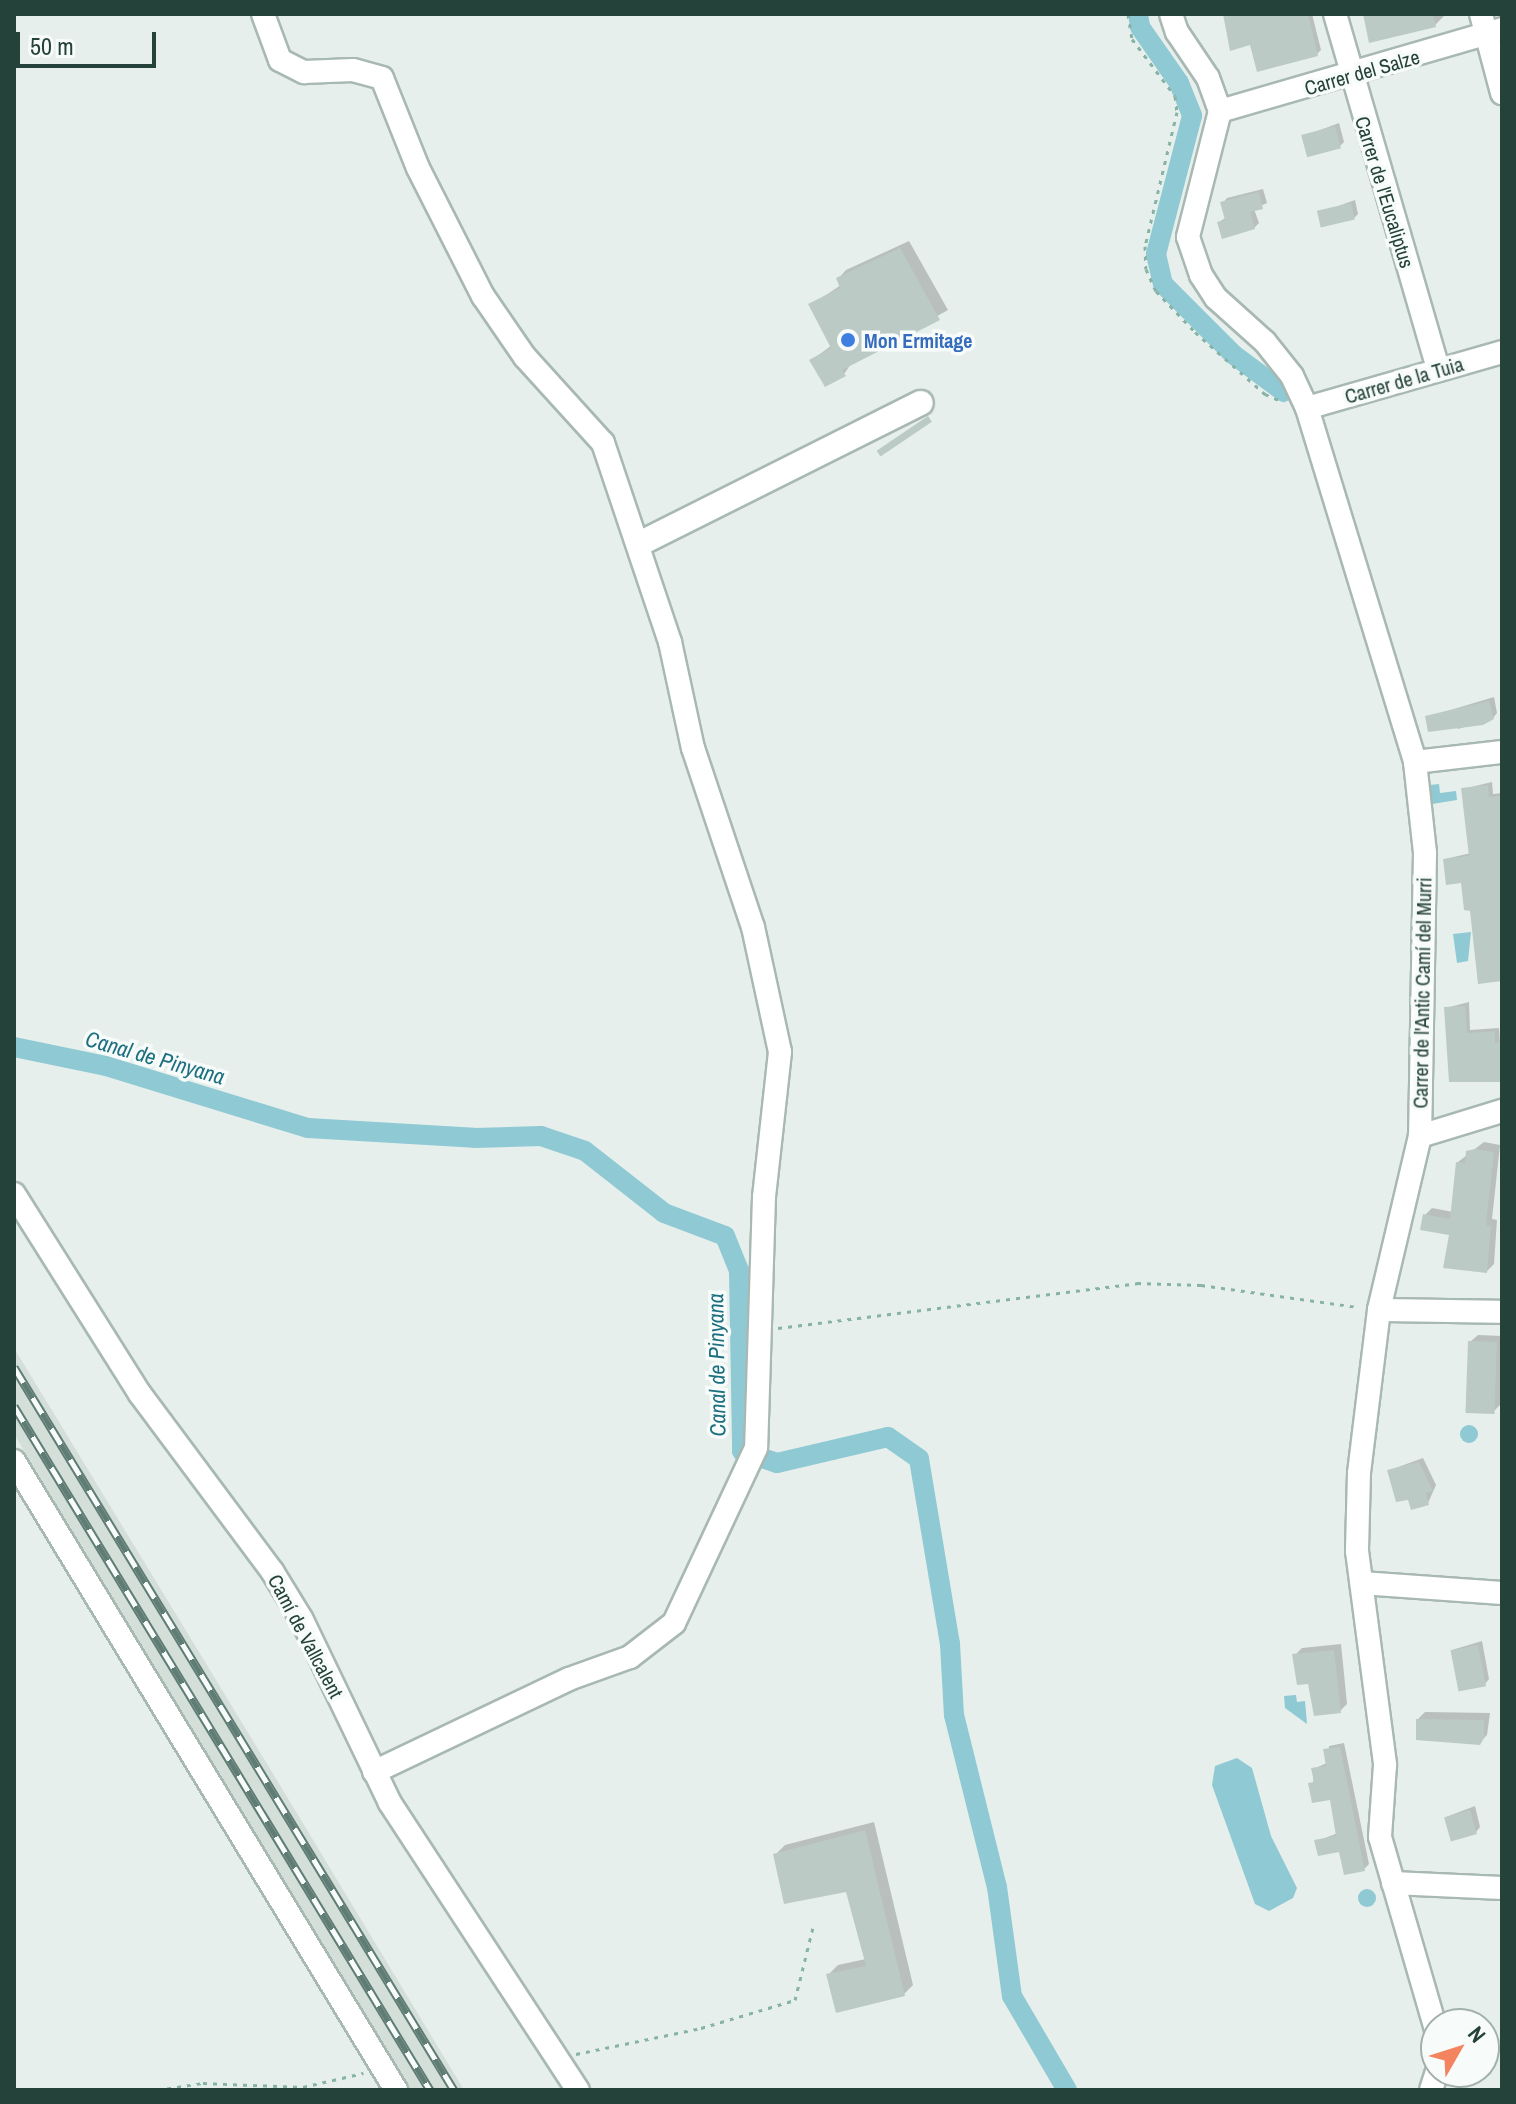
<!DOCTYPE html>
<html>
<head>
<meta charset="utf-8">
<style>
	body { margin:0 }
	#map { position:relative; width:1516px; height:2104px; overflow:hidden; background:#e6efeb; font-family:"Archivo Narrow",sans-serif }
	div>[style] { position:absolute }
	.built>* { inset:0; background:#d4dfda }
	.water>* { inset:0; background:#8ec9d4 }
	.round { border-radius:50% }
	.shadow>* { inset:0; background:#0003 }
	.canal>* { height:20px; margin:-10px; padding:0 10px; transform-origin:10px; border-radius:10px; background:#8ec9d4 }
	.building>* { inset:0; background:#bbcac4; transform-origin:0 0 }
	.path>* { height:3px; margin-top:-1.5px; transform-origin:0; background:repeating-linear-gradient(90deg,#86b3a5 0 4px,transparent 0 10px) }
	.roads { filter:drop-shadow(2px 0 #a8b8b2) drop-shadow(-2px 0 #a8b8b2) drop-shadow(0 2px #a8b8b2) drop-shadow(0 -2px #a8b8b2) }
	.minor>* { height:22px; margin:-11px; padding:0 11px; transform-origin:11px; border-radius:11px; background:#fff }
	.tertiary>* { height:24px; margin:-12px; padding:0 12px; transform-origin:12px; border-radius:12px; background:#fff }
	.rail>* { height:9px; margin-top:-4.5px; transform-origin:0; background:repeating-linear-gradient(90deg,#f7fbf9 0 18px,#5f7d75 0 36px); box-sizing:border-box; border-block:2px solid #5f7d75 }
	.dots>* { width:22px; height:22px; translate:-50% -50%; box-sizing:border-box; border:4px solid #f7fbf9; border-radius:50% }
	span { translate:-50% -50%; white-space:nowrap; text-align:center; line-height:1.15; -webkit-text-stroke:7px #f7fbf9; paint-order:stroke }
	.street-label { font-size:20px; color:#24423a }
	.shop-label { font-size:20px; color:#366cbe; font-weight:700 }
	.left { translate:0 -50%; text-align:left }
	.water-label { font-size:22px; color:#1c6f80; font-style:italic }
	.frame { position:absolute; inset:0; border:16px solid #24423a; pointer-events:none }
	.north { position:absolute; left:1420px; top:2008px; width:80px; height:80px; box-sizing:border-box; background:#f7fbf9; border:2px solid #a3b1ad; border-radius:50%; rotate:51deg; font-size:22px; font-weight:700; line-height:32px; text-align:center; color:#24423a }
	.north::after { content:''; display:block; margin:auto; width:28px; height:36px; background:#f4845f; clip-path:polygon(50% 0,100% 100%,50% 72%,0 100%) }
	.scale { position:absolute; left:16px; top:32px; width:140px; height:36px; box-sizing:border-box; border:4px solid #24423a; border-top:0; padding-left:10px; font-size:24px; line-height:28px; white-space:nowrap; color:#24423a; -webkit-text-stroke:6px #f7fbf9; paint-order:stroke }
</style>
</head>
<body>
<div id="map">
	<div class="built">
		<div style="clip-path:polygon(14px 1348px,275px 1777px,464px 2090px,407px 2090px,401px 2081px,14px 1434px)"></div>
	</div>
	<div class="water">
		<div style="clip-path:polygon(1439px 784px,1440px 793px,1456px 791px,1457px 800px,1432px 804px,1430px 785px)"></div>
		<div style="clip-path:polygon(1471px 932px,1468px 961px,1457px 963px,1453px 934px)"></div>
		<div class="round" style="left:1460px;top:1425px;width:18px;height:18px"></div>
		<div style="clip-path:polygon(1296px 1695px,1297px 1702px,1305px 1701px,1307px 1724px,1285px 1708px,1284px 1696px)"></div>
		<div style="clip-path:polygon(1237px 1758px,1252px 1768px,1271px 1836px,1297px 1888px,1293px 1898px,1269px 1911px,1255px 1904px,1212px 1785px,1215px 1766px)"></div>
		<div class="round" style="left:1358px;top:1889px;width:18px;height:18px"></div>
	</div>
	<div class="shadow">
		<div style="clip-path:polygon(1225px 14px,1312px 14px,1321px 50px,1317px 54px,1251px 43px)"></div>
		<div style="clip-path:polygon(1364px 14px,1445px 14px,1445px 15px,1435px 25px)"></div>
		<div style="clip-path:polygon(1339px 123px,1344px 142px,1340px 146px,1304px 136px)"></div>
		<div style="clip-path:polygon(1263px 189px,1267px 203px,1254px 209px,1259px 223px,1254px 228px,1219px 222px,1227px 217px,1223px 203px,1227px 198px)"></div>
		<div style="clip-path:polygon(1355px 200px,1358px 214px,1354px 218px,1319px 213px)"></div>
		<div style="clip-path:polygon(909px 241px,948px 310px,851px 364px,844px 374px,812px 360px,832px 345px,811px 305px,841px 285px,838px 279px,846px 270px)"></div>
		<div style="clip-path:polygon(1494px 697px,1497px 713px,1493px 718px,1458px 729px,1456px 723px,1427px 717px)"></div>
		<div style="clip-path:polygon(1492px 782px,1493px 794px,1502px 793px,1502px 979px,1463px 881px,1445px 859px,1471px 853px,1463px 789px)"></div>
		<div style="clip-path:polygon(1469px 1002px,1470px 1030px,1499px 1028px,1502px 1078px,1446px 1008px)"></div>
		<div style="clip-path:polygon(1484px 1142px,1500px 1145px,1492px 1219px,1497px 1220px,1494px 1264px,1487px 1271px,1451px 1233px,1425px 1215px,1432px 1208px,1453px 1212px,1458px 1162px)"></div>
		<div style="clip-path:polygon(1478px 1335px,1502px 1336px,1500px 1405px,1493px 1412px,1470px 1342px)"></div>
		<div style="clip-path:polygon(1423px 1458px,1436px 1485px,1428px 1503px,1409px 1497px,1390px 1470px)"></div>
		<div style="clip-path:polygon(1482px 1641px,1489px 1679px,1485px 1684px,1452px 1650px)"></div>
		<div style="clip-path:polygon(1341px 1644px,1347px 1704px,1340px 1711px,1309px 1682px,1295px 1655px,1302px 1648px)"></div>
		<div style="clip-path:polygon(1425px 1712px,1490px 1713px,1487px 1735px,1480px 1742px,1418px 1719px)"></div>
		<div style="clip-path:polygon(1344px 1743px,1369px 1864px,1364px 1869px,1341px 1850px,1317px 1841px,1338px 1833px,1331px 1798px,1314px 1801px,1313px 1769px,1327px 1763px,1329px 1746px)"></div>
		<div style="clip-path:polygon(1475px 1806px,1480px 1827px,1476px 1832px,1446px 1817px)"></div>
		<div style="clip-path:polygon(874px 1822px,913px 1985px,904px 1994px,829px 1974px,838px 1965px,866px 1959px,847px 1890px,776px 1854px,785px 1845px)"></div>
	</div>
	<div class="canal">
		<div style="left:1138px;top:14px;width:13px;rotate:81deg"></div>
		<div style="left:1140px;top:27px;width:68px;rotate:55.1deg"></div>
		<div style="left:1179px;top:83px;width:35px;rotate:68deg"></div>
		<div style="left:1192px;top:116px;width:143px;rotate:104.6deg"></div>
		<div style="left:1156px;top:254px;width:31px;rotate:77deg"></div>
		<div style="left:1163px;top:284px;width:100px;rotate:45deg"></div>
		<div style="left:1234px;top:355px;width:62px;rotate:36.5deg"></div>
		<div style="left:14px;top:1047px;width:94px;rotate:11.7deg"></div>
		<div style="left:106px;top:1066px;width:211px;rotate:17.1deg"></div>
		<div style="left:308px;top:1128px;width:166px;rotate:3.4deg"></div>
		<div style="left:474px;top:1138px;width:67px;rotate:-1.7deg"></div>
		<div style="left:541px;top:1136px;width:46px;rotate:18.8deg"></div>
		<div style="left:585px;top:1151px;width:100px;rotate:38.1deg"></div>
		<div style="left:664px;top:1213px;width:65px;rotate:20.7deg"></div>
		<div style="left:725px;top:1236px;width:38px;rotate:68deg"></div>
		<div style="left:739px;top:1271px;width:180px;rotate:89deg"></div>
		<div style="left:742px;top:1451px;width:37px;rotate:19deg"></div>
		<div style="left:777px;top:1463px;width:114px;rotate:-13.2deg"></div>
		<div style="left:888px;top:1437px;width:38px;rotate:35deg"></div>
		<div style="left:919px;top:1459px;width:188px;rotate:80.5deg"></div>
		<div style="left:950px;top:1644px;width:71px;rotate:86.8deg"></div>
		<div style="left:954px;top:1715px;width:177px;rotate:76deg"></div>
		<div style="left:997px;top:1887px;width:110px;rotate:82.2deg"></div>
		<div style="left:1012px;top:1996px;width:109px;rotate:59.7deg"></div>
	</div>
	<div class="building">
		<div style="clip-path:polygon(1223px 14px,1308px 14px,1318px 56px,1257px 72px,1250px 45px,1230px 51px)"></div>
		<div style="clip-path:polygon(1363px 14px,1433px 14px,1436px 27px,1369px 43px)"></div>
		<div style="left:1335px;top:126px;width:23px;height:35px;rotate:75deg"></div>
		<div style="clip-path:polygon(1259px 192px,1263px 209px,1250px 212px,1255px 229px,1222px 239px,1217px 222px,1225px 220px,1220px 202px)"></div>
		<div style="left:1351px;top:203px;width:17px;height:35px;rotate:77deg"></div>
		<div style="clip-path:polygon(900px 248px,940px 320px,842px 370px,846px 376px,825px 387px,809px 360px,831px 348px,808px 304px,840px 288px,836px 278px)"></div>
		<div style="left:928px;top:416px;width:7px;height:62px;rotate:56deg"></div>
		<div style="clip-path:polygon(1489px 701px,1494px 719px,1483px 725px,1428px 732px,1425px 716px)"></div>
		<div style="clip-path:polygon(1488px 785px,1489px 797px,1502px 796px,1502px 981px,1478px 984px,1470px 911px,1464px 910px,1461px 883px,1446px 885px,1443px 859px,1469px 856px,1461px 788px)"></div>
		<div style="clip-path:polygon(1465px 1006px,1467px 1033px,1495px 1031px,1495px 1043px,1502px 1042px,1502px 1082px,1449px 1082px,1444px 1007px)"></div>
		<div style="clip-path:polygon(1475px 1149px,1494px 1152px,1486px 1225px,1491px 1226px,1487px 1273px,1443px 1268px,1449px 1235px,1420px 1230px,1423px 1214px,1450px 1219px,1456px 1162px,1465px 1163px,1466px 1151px)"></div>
		<div style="left:1468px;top:1341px;width:29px;height:72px;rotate:2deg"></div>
		<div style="clip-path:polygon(1419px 1462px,1433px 1491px,1426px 1493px,1429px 1505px,1411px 1510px,1408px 1500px,1396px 1502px,1387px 1470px)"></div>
		<div style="left:1478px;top:1645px;width:42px;height:28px;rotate:79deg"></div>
		<div style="clip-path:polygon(1334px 1650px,1341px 1713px,1314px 1716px,1308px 1684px,1297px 1685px,1292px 1654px)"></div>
		<div style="clip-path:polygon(1416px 1719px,1484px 1720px,1484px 1738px,1480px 1745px,1416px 1740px)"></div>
		<div style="clip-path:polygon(1340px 1747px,1365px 1871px,1344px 1875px,1339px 1852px,1318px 1856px,1314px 1840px,1336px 1836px,1330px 1800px,1312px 1803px,1308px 1783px,1314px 1782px,1311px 1768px,1326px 1766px,1323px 1749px)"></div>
		<div style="left:1470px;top:1810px;width:25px;height:27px;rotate:74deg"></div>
		<div style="clip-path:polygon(865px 1830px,905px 1996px,836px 2013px,826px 1974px,866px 1966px,846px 1892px,784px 1904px,773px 1854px)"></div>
	</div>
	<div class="path">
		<div style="left:1128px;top:14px;width:25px;rotate:81deg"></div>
		<div style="left:1132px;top:39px;width:71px;rotate:53deg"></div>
		<div style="left:1175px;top:96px;width:16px;rotate:83deg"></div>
		<div style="left:1177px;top:112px;width:138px;rotate:103.4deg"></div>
		<div style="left:1145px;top:246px;width:23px;rotate:88deg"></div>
		<div style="left:1146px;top:269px;width:24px;rotate:66deg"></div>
		<div style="left:1156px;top:291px;width:57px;rotate:46.4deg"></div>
		<div style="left:1195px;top:332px;width:94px;rotate:41.5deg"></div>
		<div style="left:1265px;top:394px;width:20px;rotate:24deg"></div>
		<div style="left:778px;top:1328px;width:362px;rotate:-7.1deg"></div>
		<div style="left:1137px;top:1283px;width:64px;rotate:1.8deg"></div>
		<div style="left:1201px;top:1285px;width:159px;rotate:8deg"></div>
		<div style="left:576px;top:2054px;width:128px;rotate:-11.7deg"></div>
		<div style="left:701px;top:2028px;width:98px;rotate:-16.6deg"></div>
		<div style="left:795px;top:2000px;width:79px;rotate:-76.1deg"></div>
		<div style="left:157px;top:2090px;width:47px;rotate:-8.7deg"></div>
		<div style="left:203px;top:2083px;width:100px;rotate:2.3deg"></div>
		<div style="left:303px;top:2087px;width:62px;rotate:-13.1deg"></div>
	</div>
	<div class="roads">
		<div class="minor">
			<div style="left:263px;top:14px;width:49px;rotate:69.7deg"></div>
			<div style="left:280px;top:60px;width:27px;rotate:27deg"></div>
			<div style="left:304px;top:72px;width:49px;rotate:-2.3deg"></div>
			<div style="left:353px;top:70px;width:30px;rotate:15deg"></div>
			<div style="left:382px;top:78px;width:97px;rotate:68.2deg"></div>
			<div style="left:418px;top:168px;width:144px;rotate:63.1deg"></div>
			<div style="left:483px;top:296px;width:74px;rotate:55.5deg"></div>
			<div style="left:525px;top:357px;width:116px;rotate:47.8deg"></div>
			<div style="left:603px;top:443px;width:210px;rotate:71.4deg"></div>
			<div style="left:670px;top:642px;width:108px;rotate:77.8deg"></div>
			<div style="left:693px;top:748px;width:189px;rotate:71.5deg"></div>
			<div style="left:753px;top:927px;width:128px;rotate:77.8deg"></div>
			<div style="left:780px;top:1052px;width:146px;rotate:96.3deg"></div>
			<div style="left:764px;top:1197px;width:251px;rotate:91.8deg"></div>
			<div style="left:756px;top:1448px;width:193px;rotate:115.1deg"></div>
			<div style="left:674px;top:1623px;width:56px;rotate:142.3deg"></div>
			<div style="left:630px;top:1657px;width:65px;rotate:160.2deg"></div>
			<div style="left:569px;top:1679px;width:216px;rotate:154.5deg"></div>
			<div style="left:1171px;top:14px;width:19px;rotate:72deg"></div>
			<div style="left:1177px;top:32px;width:55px;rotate:56deg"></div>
			<div style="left:1208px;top:78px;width:35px;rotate:70deg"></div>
			<div style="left:1220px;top:111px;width:130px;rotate:104.3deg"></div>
			<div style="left:1188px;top:237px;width:40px;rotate:71.1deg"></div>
			<div style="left:1201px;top:275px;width:27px;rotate:57deg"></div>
			<div style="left:1216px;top:298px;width:66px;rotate:41.9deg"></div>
			<div style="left:1265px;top:342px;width:43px;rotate:51.5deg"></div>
			<div style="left:1292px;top:376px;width:35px;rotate:65deg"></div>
			<div style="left:1307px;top:408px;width:370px;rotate:73deg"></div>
			<div style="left:1415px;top:762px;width:92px;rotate:83.7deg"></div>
			<div style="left:1425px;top:853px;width:283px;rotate:91deg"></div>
			<div style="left:1420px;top:1136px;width:179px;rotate:103.3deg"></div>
			<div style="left:1379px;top:1310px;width:164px;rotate:97deg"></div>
			<div style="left:1359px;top:1473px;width:78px;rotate:91.5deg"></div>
			<div style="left:1357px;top:1551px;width:216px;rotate:82.5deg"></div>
			<div style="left:1385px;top:1765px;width:72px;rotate:94deg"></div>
			<div style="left:1380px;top:1837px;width:201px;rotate:73.8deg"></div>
			<div style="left:1335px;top:14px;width:370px;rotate:73.8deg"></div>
			<div style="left:1481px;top:14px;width:82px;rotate:75.1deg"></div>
			<div style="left:1220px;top:111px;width:294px;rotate:-16.2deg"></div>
			<div style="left:1307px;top:408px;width:203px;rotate:-16deg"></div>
			<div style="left:1415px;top:762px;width:88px;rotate:-6.6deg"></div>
			<div style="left:1420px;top:1136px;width:86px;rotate:-17deg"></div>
			<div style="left:14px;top:1194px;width:236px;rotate:57.8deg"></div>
			<div style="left:140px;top:1394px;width:221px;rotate:53.3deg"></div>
			<div style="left:272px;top:1571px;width:57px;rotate:58.5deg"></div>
			<div style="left:302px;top:1620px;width:203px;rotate:64.3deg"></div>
			<div style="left:390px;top:1803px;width:343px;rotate:56.8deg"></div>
			<div style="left:1379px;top:1310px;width:123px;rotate:0.9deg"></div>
			<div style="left:14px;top:1461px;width:736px;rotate:58.73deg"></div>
			<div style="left:1362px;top:1583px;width:140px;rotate:4.1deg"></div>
			<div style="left:1393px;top:1883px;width:109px;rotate:2.6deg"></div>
			<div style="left:1431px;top:2090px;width:19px;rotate:-72deg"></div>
		</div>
		<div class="tertiary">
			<div style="left:639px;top:544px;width:315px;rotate:-26.6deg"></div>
		</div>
	</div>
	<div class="rail">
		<div style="left:14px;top:1367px;width:846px;rotate:58.68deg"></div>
		<div style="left:14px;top:1406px;width:801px;rotate:58.69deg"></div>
	</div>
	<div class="dots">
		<div style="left:848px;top:340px;background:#3f7fe0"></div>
	</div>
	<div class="street-label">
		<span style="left:1362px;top:72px;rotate:-16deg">Carrer del Salze</span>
		<span style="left:1385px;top:192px;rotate:73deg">Carrer de l'Eucaliptus</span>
		<span style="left:1404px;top:380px;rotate:-16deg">Carrer de la Tuia</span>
		<span style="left:1422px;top:993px;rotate:-89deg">Carrer de l'Antic Camí del Murri</span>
		<span style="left:306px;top:1636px;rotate:62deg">Camí de Vallcalent</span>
	</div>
	<div class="shop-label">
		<span class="left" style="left:864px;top:340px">Mon Ermitage</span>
	</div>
	<div class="water-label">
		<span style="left:155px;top:1058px;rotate:16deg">Canal de Pinyana</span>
		<span style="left:717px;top:1365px;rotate:-91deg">Canal de Pinyana</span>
	</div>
	<div class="frame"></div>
	<div class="north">N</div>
	<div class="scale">50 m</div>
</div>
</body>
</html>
